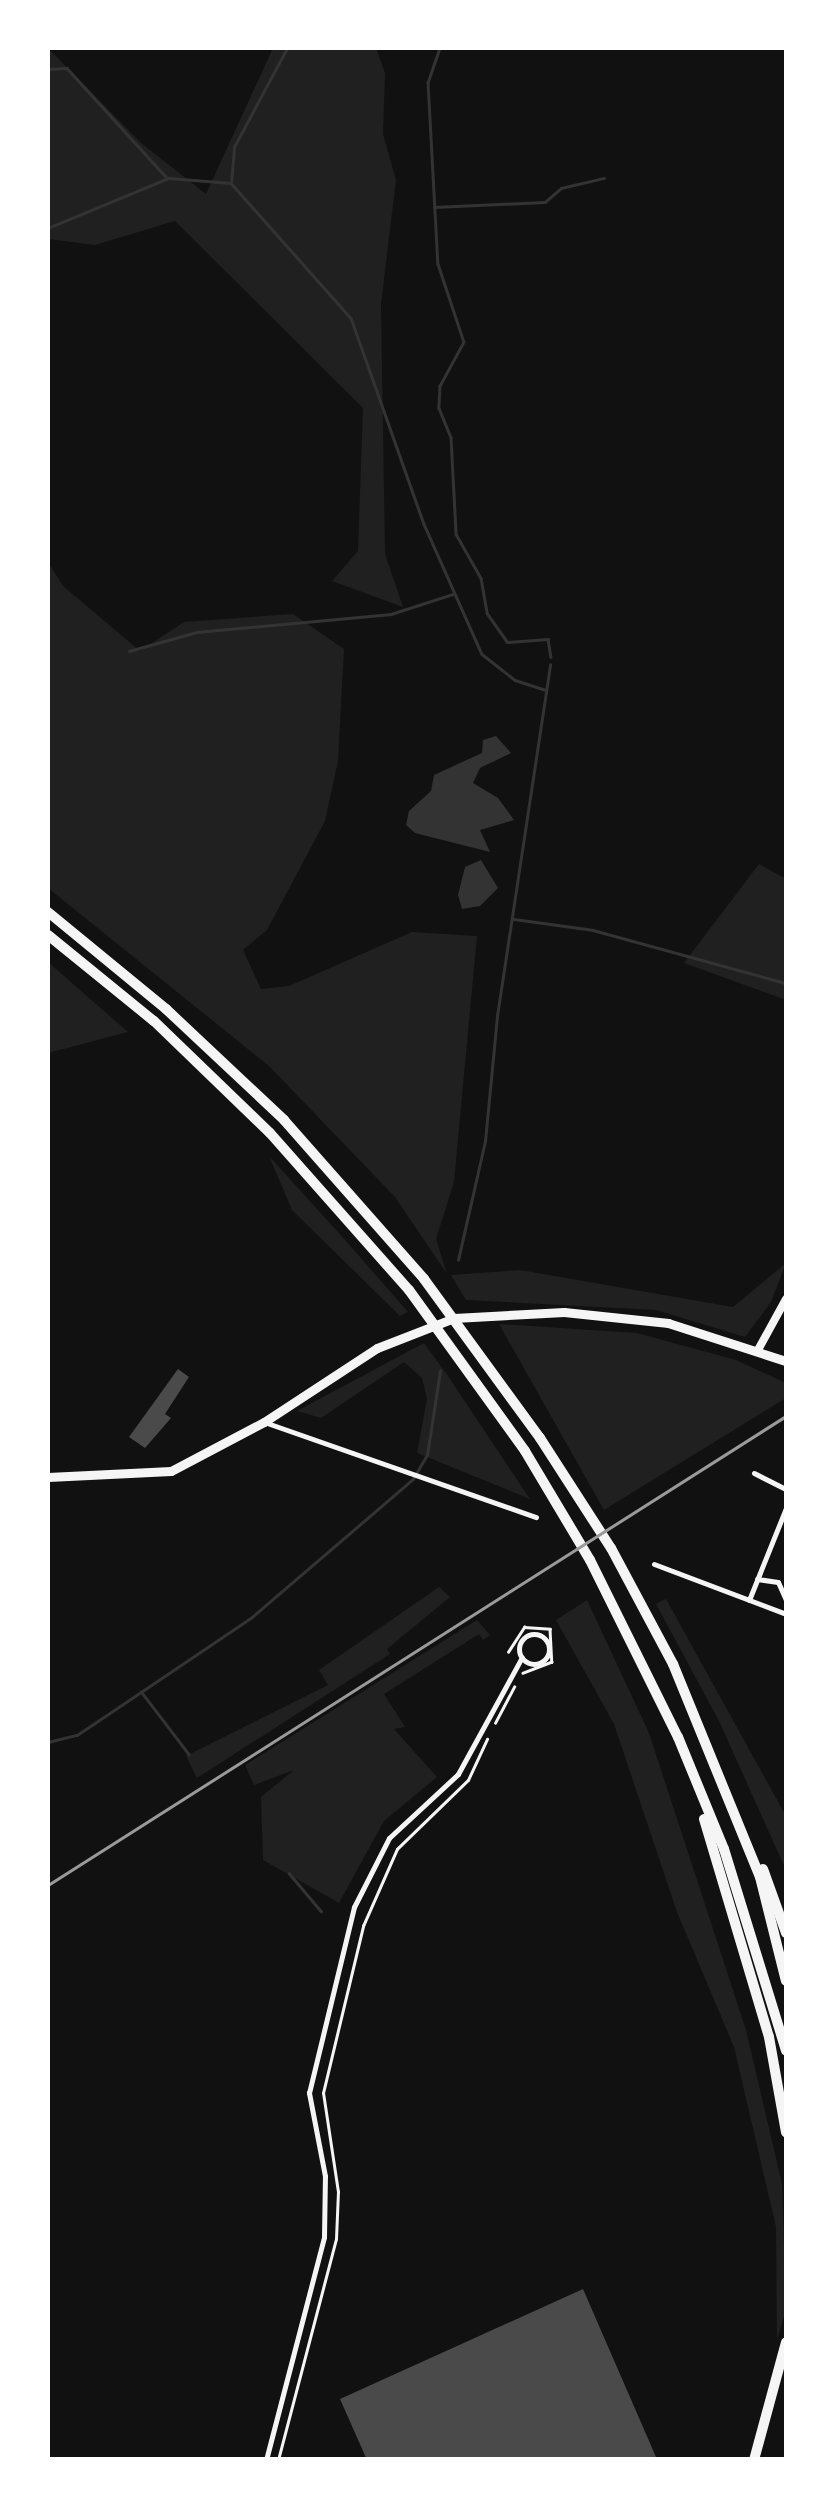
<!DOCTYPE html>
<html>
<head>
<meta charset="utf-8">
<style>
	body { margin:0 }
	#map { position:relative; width:834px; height:2507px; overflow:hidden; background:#111; font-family:"Archivo Narrow",sans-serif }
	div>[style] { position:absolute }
	.green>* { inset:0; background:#202020 }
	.water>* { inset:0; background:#333 }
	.stream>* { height:2.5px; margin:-1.25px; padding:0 1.25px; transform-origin:1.25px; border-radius:1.25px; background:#333 }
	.building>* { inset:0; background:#4a4a4a }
	.path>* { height:2.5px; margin:-1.25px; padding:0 1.25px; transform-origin:1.25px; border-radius:1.25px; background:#f5f5f5 }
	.minor>* { height:5px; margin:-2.5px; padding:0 2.5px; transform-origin:2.5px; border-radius:2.5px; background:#f5f5f5 }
	.minor>.ring { margin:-2.5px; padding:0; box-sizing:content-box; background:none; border:5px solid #f5f5f5; border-radius:50% }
	.secondary>* { height:8px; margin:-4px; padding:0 4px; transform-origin:4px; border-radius:4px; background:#f5f5f5 }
	.primary>* { height:9px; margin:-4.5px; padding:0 4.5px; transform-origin:4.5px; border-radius:4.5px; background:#f5f5f5 }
	.motorway>* { height:10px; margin:-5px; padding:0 5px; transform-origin:5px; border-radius:5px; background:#f5f5f5 }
	.rail>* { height:2.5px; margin:-1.25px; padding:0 1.25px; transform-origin:1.25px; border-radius:1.25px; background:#9a9a9a }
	span { translate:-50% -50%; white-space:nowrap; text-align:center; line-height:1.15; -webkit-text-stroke:10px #fff; paint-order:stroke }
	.frame { position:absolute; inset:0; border:50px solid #fff; pointer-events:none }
</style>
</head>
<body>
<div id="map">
	<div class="green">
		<div style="clip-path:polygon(48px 48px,141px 143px,206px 194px,273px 48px,376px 48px,385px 73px,383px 134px,396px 180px,381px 304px,385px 554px,403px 607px,332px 581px,358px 551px,363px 408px,175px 221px,95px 245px,48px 239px)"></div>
		<div style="clip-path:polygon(48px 562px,63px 586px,140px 651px,184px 622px,293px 614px,344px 649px,338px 761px,325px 821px,267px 930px,243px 950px,261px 989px,289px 986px,412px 932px,477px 936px,454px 1182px,436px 1239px,447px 1274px,395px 1197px,269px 1066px,48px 888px)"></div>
		<div style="clip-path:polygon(759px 864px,786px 879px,786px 1000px,684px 963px)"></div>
		<div style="clip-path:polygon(48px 962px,128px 1032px,48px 1053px)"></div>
		<div style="clip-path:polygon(269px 1156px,346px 1241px,408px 1312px,400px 1316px,292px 1210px)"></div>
		<div style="clip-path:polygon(786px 1263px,771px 1302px,745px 1337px,656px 1310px,466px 1300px,451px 1275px,520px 1270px,733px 1307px)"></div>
		<div style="clip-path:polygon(499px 1324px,637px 1333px,736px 1360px,786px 1383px,786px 1398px,604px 1510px)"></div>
		<div style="clip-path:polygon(424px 1343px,448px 1376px,530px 1499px,417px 1453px,427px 1399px,422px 1378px,404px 1362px,321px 1418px,297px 1411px)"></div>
		<div style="clip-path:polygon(439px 1587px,450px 1597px,387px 1649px,390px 1654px,197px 1778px,186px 1756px,328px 1685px,319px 1670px)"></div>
		<div style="clip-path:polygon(666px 1599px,786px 1816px,786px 1870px,719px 1721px,656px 1604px)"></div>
		<div style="clip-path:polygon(587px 1600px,649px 1733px,746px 2030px,782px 2184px,786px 2309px,777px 2340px,776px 2227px,734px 2047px,677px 1912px,614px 1724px,556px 1620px)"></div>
		<div style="clip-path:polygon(477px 1620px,490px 1635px,483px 1640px,479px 1634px,384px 1694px,405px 1727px,394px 1729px,437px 1777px,384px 1821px,339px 1903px,263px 1860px,261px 1797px,294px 1770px,254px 1785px,245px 1765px)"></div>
	</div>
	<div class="water">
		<div style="clip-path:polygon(496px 736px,511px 753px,480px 768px,473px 783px,498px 798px,514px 820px,480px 830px,490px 852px,415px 833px,406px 825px,409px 811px,431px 791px,434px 775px,482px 753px,483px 740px)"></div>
		<div style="clip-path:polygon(481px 860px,498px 888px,480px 906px,462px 909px,458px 895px,465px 867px)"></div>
	</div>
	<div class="stream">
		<div style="left:440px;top:48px;width:36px;rotate:109deg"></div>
		<div style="left:428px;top:82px;width:182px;rotate:86.9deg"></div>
		<div style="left:438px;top:264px;width:82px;rotate:71.6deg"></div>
		<div style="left:464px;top:342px;width:50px;rotate:118.6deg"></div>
		<div style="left:440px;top:386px;width:22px;rotate:93deg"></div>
		<div style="left:439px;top:408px;width:31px;rotate:68deg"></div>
		<div style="left:451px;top:437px;width:97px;rotate:87deg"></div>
		<div style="left:456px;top:534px;width:51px;rotate:60.4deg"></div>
		<div style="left:481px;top:578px;width:36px;rotate:80deg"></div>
		<div style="left:487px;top:613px;width:35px;rotate:55deg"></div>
		<div style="left:507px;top:642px;width:41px;rotate:-4.2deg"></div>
		<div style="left:548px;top:639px;width:18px;rotate:81deg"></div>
		<div style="left:48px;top:69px;width:19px;rotate:-3deg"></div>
		<div style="left:67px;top:68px;width:149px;rotate:47.7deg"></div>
		<div style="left:231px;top:183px;width:36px;rotate:-85deg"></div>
		<div style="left:234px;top:147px;width:112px;rotate:-61.8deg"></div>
		<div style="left:434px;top:207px;width:111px;rotate:-2.6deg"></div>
		<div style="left:545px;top:202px;width:21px;rotate:-41deg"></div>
		<div style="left:561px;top:188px;width:44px;rotate:-13.1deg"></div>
		<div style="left:48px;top:228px;width:131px;rotate:-22.5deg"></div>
		<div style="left:169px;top:178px;width:62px;rotate:4.6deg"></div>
		<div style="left:231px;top:183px;width:181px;rotate:48.4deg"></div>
		<div style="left:351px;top:318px;width:219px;rotate:70.5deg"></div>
		<div style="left:424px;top:524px;width:142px;rotate:66deg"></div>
		<div style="left:482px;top:654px;width:42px;rotate:38.2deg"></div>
		<div style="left:515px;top:680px;width:32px;rotate:18deg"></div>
		<div style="left:129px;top:651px;width:71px;rotate:-15.6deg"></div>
		<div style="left:197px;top:632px;width:195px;rotate:-5.3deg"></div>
		<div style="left:391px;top:614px;width:65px;rotate:-17.9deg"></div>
		<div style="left:514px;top:919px;width:80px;rotate:7.9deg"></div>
		<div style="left:593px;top:930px;width:200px;rotate:15.4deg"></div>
		<div style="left:458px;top:1260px;width:122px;rotate:-77.2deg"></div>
		<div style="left:485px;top:1141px;width:126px;rotate:-84.5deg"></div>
		<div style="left:497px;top:1016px;width:355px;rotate:-81.4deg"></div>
		<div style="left:48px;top:1742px;width:30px;rotate:-14deg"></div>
		<div style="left:77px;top:1735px;width:77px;rotate:-33.9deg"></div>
		<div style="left:189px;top:1755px;width:79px;rotate:-127.3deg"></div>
		<div style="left:141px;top:1692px;width:134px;rotate:-34deg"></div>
		<div style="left:252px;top:1617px;width:212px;rotate:-40.6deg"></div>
		<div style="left:413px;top:1479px;width:28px;rotate:-60deg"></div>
		<div style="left:427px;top:1455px;width:85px;rotate:-81.2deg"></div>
		<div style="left:289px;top:1873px;width:50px;rotate:49.9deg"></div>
	</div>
	<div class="building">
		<div style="clip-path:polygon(178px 1369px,189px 1377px,165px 1414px,171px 1418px,145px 1448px,129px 1437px)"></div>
		<div style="clip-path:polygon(583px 2289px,656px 2457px,367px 2460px,340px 2399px)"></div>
	</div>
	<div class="path">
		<div style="left:508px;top:1652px;width:30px;rotate:-57deg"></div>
		<div style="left:524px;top:1627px;width:26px;rotate:4deg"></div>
		<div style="left:550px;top:1629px;width:33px;rotate:87deg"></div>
		<div style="left:552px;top:1662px;width:31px;rotate:159deg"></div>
		<div style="left:495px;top:1723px;width:41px;rotate:-62.2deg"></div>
		<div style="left:278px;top:2460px;width:228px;rotate:-75.3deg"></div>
		<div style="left:336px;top:2239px;width:47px;rotate:-87.6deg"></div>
		<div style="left:338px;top:2192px;width:100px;rotate:-98.6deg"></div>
		<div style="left:323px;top:2093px;width:172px;rotate:-76.5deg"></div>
		<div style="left:363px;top:1926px;width:84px;rotate:-66.2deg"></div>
		<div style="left:397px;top:1849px;width:99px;rotate:-44.2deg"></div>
		<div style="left:468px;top:1780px;width:45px;rotate:-65.1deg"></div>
	</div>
	<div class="minor">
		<div style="left:267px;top:1423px;width:285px;rotate:19.3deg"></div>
		<div style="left:754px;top:1473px;width:36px;rotate:27deg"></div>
		<div style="left:654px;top:1564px;width:141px;rotate:20.7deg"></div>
		<div style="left:757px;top:1579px;width:21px;rotate:8deg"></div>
		<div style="left:778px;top:1582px;width:20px;rotate:66deg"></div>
		<div style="left:749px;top:1600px;width:99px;rotate:-68.1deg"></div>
		<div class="ring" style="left:519px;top:1634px;width:25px;height:25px"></div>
		<div style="left:266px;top:2460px;width:230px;rotate:-75.4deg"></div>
		<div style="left:324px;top:2237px;width:61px;rotate:-89.1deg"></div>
		<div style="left:325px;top:2176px;width:85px;rotate:-100.9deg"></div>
		<div style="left:309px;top:2093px;width:191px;rotate:-76.4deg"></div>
		<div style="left:354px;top:1907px;width:77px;rotate:-63.1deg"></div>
		<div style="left:389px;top:1838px;width:94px;rotate:-42.8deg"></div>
		<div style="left:458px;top:1774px;width:133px;rotate:-61.3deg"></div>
	</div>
	<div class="secondary">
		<div style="left:758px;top:1350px;width:58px;rotate:-61.2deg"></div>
	</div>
	<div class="primary">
		<div style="left:48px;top:1477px;width:123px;rotate:-2.8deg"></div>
		<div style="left:171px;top:1471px;width:105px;rotate:-27.8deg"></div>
		<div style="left:264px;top:1422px;width:135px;rotate:-33.2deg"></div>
		<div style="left:377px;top:1348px;width:83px;rotate:-21.3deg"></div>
		<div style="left:454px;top:1318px;width:110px;rotate:-3.1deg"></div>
		<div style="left:564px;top:1312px;width:105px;rotate:6deg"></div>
		<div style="left:668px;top:1323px;width:124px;rotate:17.9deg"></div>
	</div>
	<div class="motorway">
		<div style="left:48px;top:912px;width:153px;rotate:39.4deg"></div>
		<div style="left:166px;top:1009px;width:162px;rotate:43.2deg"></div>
		<div style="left:284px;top:1120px;width:212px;rotate:48.6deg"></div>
		<div style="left:424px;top:1279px;width:197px;rotate:53.9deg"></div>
		<div style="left:540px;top:1438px;width:131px;rotate:57.2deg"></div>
		<div style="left:611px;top:1548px;width:132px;rotate:61.9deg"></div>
		<div style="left:673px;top:1664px;width:230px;rotate:67.8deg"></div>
		<div style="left:760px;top:1877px;width:107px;rotate:76deg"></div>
		<div style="left:48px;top:935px;width:136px;rotate:39.1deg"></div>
		<div style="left:154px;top:1021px;width:161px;rotate:44deg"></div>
		<div style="left:270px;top:1133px;width:210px;rotate:48.5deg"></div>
		<div style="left:409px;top:1290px;width:198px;rotate:54.2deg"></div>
		<div style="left:525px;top:1451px;width:127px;rotate:59.2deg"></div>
		<div style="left:590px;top:1560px;width:198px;rotate:63.6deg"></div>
		<div style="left:678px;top:1737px;width:121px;rotate:67.7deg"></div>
		<div style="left:724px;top:1849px;width:211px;rotate:72.9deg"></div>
		<div style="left:704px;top:1819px;width:227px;rotate:73.4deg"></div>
		<div style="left:769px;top:2037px;width:97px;rotate:79.9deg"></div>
		<div style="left:763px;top:1869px;width:68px;rotate:70.2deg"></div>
		<div style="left:754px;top:2460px;width:122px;rotate:-74.8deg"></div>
	</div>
	<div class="rail">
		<div style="left:48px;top:1885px;width:874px;rotate:-32.44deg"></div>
	</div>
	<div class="frame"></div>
</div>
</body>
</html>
